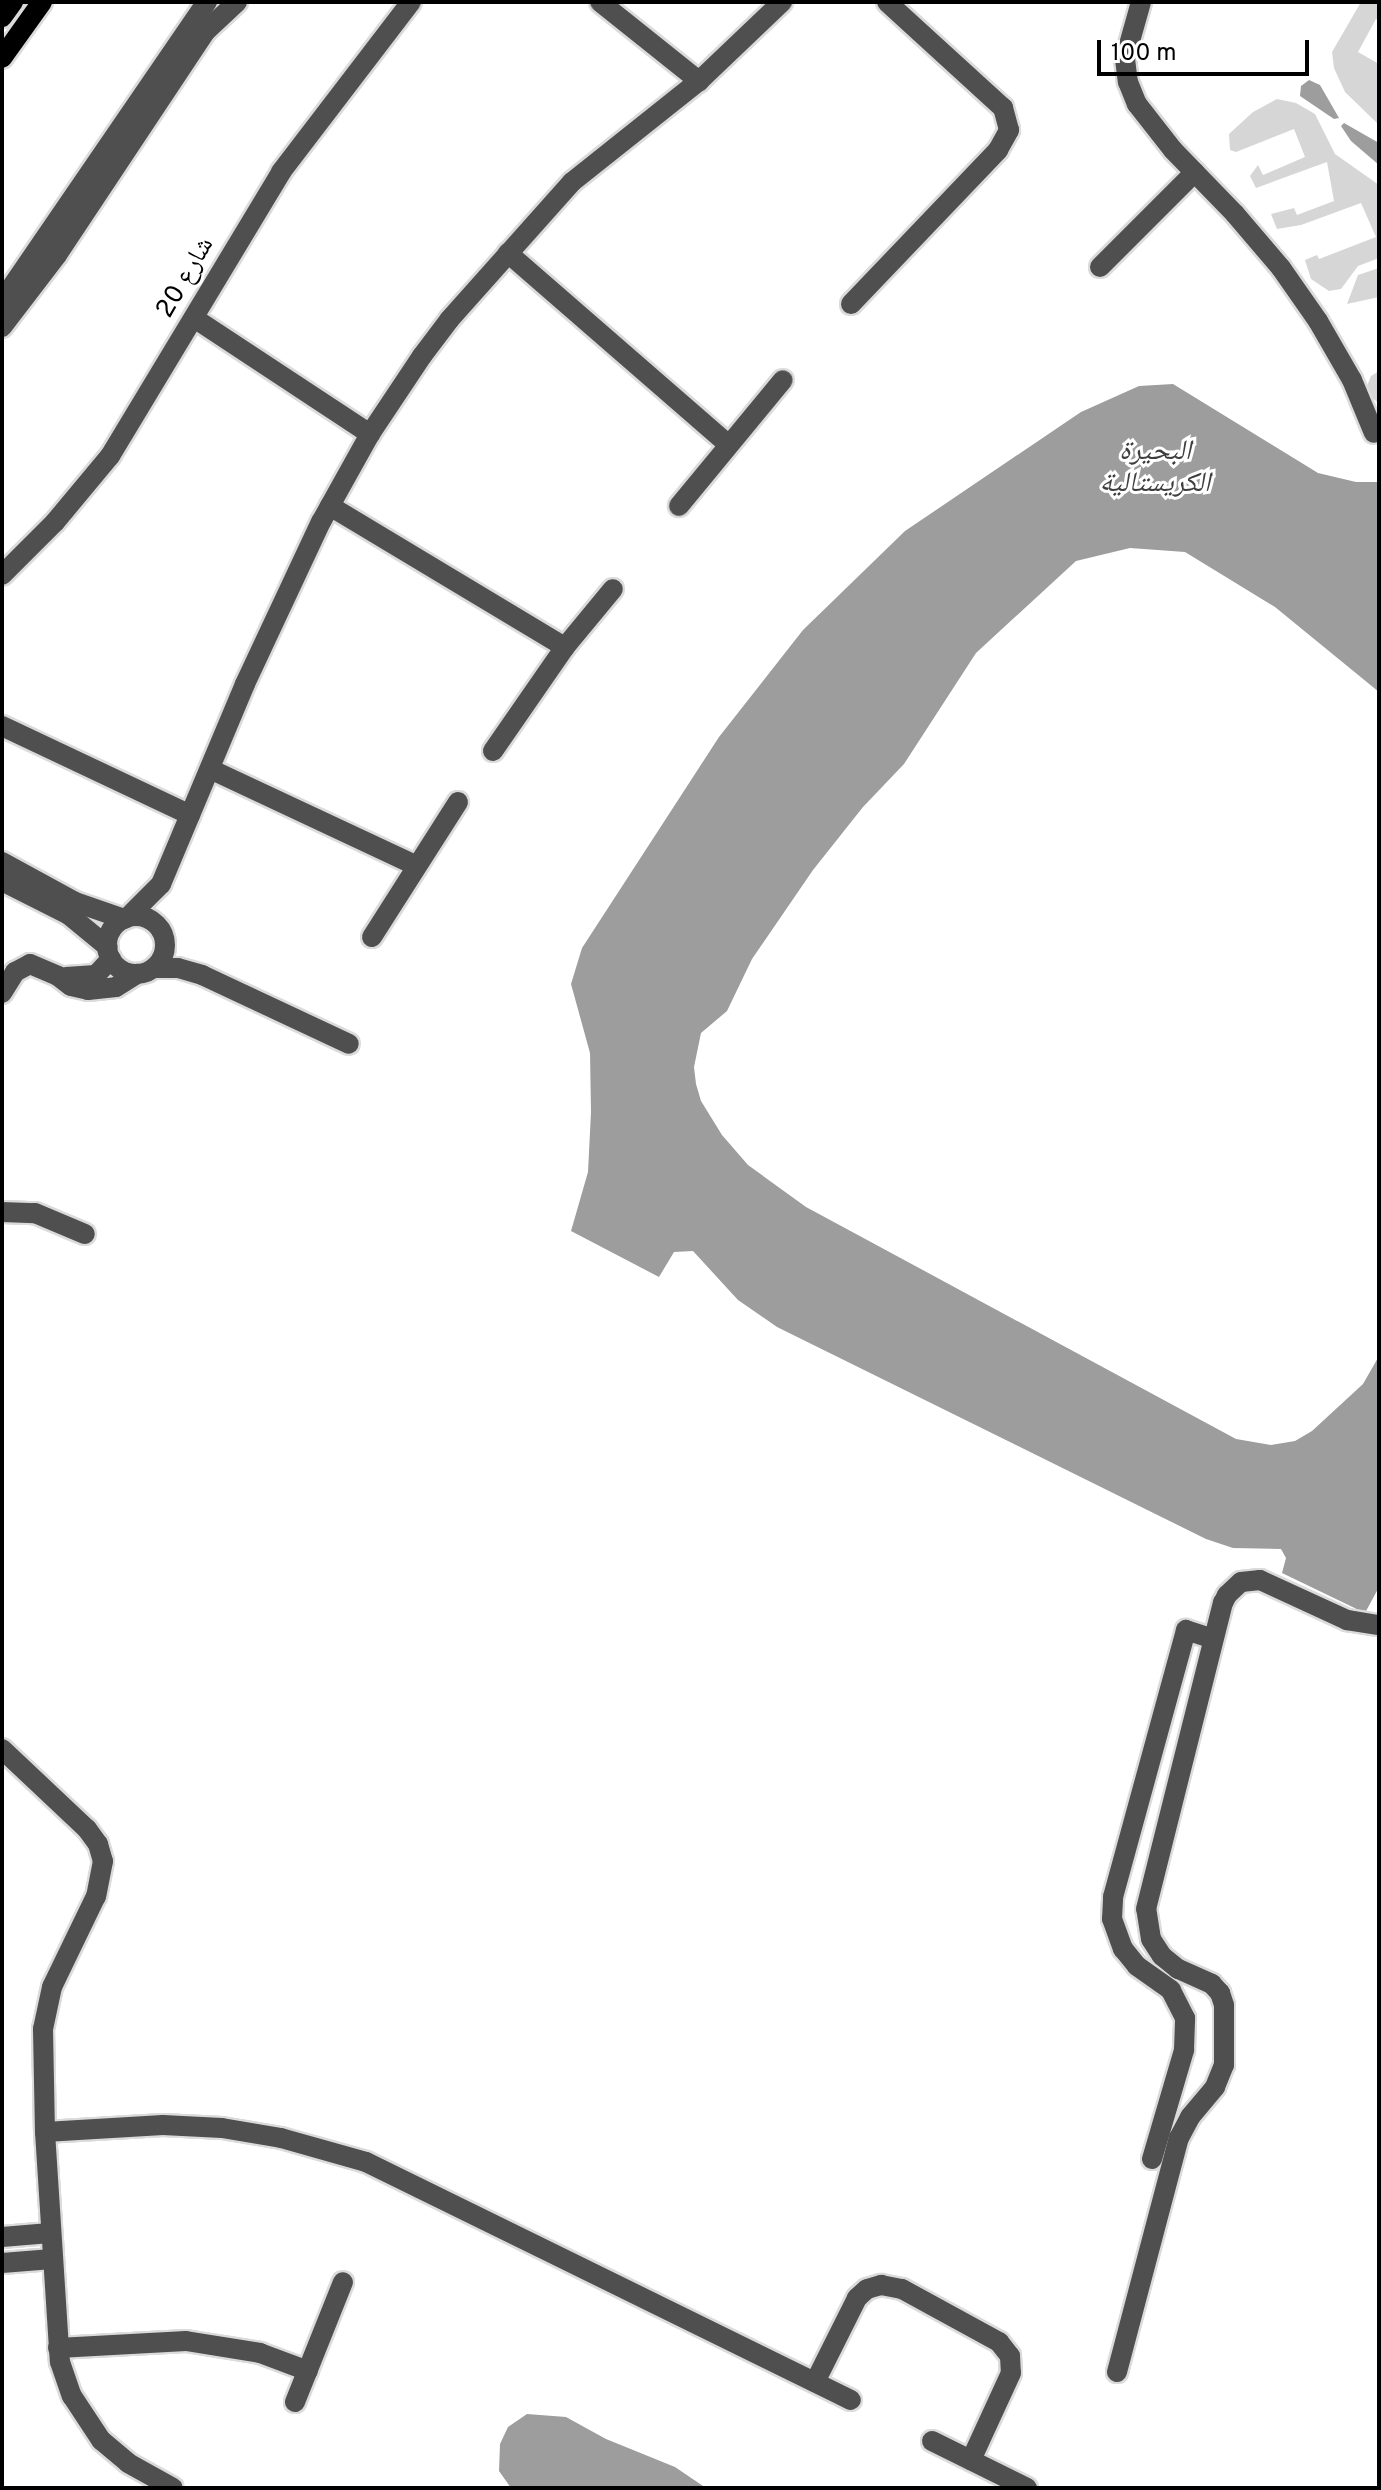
<!DOCTYPE html>
<html>
<head>
<meta charset="utf-8">
<style>
	body { margin:0 }
	#map { position:relative; width:1381px; height:2490px; overflow:hidden; background:#fff; font-family:Overpass,"Noto Naskh Arabic",sans-serif }
	div>[style] { position:absolute }
	.green>* { inset:0; background:#d6d6d6 }
	.water>* { inset:0; background:#9d9d9d }
	.roads { filter:drop-shadow(2px 0 #dbdbdb) drop-shadow(-2px 0 #dbdbdb) drop-shadow(0 2px #dbdbdb) drop-shadow(0 -2px #dbdbdb) }
	.minor>* { height:20px; margin:-10px; padding:0 10px; transform-origin:10px; border-radius:10px; background:#4f4f4f }
	.minor>.ring { margin:-10px; padding:0; box-sizing:content-box; background:none; border:20px solid #4f4f4f; border-radius:50% }
	.major>* { height:20px; margin:-10px; padding:0 10px; transform-origin:10px; border-radius:10px; background:#000 }
	span { translate:-50% -50%; white-space:nowrap; text-align:center; line-height:1.15; -webkit-text-stroke:6px #fff; paint-order:stroke }
	.street-label { font-size:26px; color:#000 }
	.water-label { font-size:28px; color:#3e3e3e; font-style:italic }
	.frame { position:absolute; inset:0; border:4px solid #000; pointer-events:none }
	.scale { position:absolute; left:1097px; top:40px; width:212px; height:36px; box-sizing:border-box; border:4px solid #000; border-top:0; padding-left:10px; font-size:24px; line-height:28px; white-space:nowrap; color:#000; -webkit-text-stroke:6px #fff; paint-order:stroke }
</style>
</head>
<body>
<div id="map">
	<div class="green">
		<div style="clip-path:polygon(1361px 2px,1379px 2px,1379px 21px,1376px 19px,1358px 52px,1379px 64px,1379px 125px,1345px 92px,1334px 68px,1332px 52px)"></div>
		<div style="clip-path:polygon(1277px 99px,1296px 103px,1315px 114px,1335px 154px,1379px 185px,1379px 258px,1358px 266px,1341px 289px,1329px 291px,1311px 279px,1305px 260px,1317px 255px,1319px 259px,1376px 237px,1361px 203px,1301px 225px,1277px 229px,1271px 214px,1294px 208px,1297px 215px,1334px 201px,1327px 162px,1256px 188px,1250px 176px,1258px 165px,1263px 175px,1305px 157px,1294px 129px,1236px 152px,1230px 150px,1229px 134px,1253px 112px)"></div>
		<div style="clip-path:polygon(1379px 268px,1379px 297px,1347px 304px,1358px 275px)"></div>
		<div style="clip-path:polygon(1379px 371px,1379px 403px,1369px 396px,1367px 386px,1371px 376px)"></div>
	</div>
	<div class="water">
		<div style="clip-path:polygon(1309px 80px,1320px 85px,1339px 118px,1334px 119px,1300px 96px,1301px 86px)"></div>
		<div style="clip-path:polygon(1344px 123px,1379px 143px,1379px 165px,1351px 141px,1341px 126px)"></div>
		<div style="clip-path:polygon(1173px 384px,1318px 473px,1356px 482px,1379px 482px,1379px 692px,1275px 607px,1185px 552px,1130px 548px,1076px 561px,976px 653px,904px 764px,863px 807px,813px 870px,752px 959px,727px 1011px,701px 1033px,694px 1067px,696px 1084px,701px 1101px,722px 1135px,748px 1165px,806px 1207px,1236px 1439px,1271px 1445px,1295px 1441px,1312px 1431px,1363px 1384px,1379px 1356px,1379px 1587px,1365px 1613px,1282px 1573px,1286px 1558px,1281px 1549px,1233px 1548px,1206px 1539px,777px 1327px,738px 1300px,693px 1251px,674px 1252px,659px 1277px,571px 1231px,588px 1172px,591px 1112px,590px 1053px,571px 984px,582px 948px,719px 737px,803px 630px,905px 531px,1081px 412px,1139px 386px)"></div>
		<div style="clip-path:polygon(527px 2414px,566px 2417px,606px 2439px,675px 2467px,706px 2488px,511px 2488px,499px 2471px,500px 2444px,508px 2427px)"></div>
	</div>
	<div class="roads">
		<div class="minor">
			<div style="left:600px;top:2px;width:127px;rotate:38.6deg"></div>
			<div style="left:1141px;top:2px;width:59px;rotate:105.7deg"></div>
			<div style="left:1125px;top:59px;width:23px;rotate:83deg"></div>
			<div style="left:1128px;top:82px;width:24px;rotate:68deg"></div>
			<div style="left:1137px;top:104px;width:58px;rotate:52deg"></div>
			<div style="left:1173px;top:150px;width:89px;rotate:45.9deg"></div>
			<div style="left:1235px;top:214px;width:71px;rotate:49.6deg"></div>
			<div style="left:1281px;top:268px;width:65px;rotate:55.1deg"></div>
			<div style="left:1318px;top:321px;width:68px;rotate:60deg"></div>
			<div style="left:1352px;top:380px;width:57px;rotate:67.5deg"></div>
			<div style="left:508px;top:253px;width:291px;rotate:41deg"></div>
			<div style="left:1100px;top:267px;width:134px;rotate:-45deg"></div>
			<div style="left:2px;top:301px;width:363px;rotate:-55.6deg"></div>
			<div style="left:851px;top:304px;width:213px;rotate:-46.3deg"></div>
			<div style="left:998px;top:150px;width:23px;rotate:-61deg"></div>
			<div style="left:1009px;top:130px;width:23px;rotate:-105deg"></div>
			<div style="left:1003px;top:108px;width:157px;rotate:-137.6deg"></div>
			<div style="left:194px;top:318px;width:211px;rotate:33.4deg"></div>
			<div style="left:2px;top:327px;width:91px;rotate:-52.6deg"></div>
			<div style="left:57px;top:255px;width:268px;rotate:-56.4deg"></div>
			<div style="left:205px;top:32px;width:44px;rotate:-43.2deg"></div>
			<div style="left:330px;top:506px;width:274px;rotate:31deg"></div>
			<div style="left:679px;top:506px;width:163px;rotate:-50.5deg"></div>
			<div style="left:2px;top:575px;width:75px;rotate:-45deg"></div>
			<div style="left:55px;top:522px;width:86px;rotate:-50.2deg"></div>
			<div style="left:110px;top:456px;width:332px;rotate:-58.9deg"></div>
			<div style="left:281px;top:172px;width:214px;rotate:-52.6deg"></div>
			<div style="left:2px;top:726px;width:208px;rotate:25.3deg"></div>
			<div style="left:493px;top:751px;width:126px;rotate:-55.3deg"></div>
			<div style="left:565px;top:647px;width:75px;rotate:-50.4deg"></div>
			<div style="left:210px;top:769px;width:226px;rotate:25.1deg"></div>
			<div style="left:2px;top:862px;width:83px;rotate:28.7deg"></div>
			<div style="left:75px;top:902px;width:52px;rotate:19.1deg"></div>
			<div style="left:2px;top:881px;width:75px;rotate:26.9deg"></div>
			<div style="left:69px;top:915px;width:50px;rotate:39.4deg"></div>
			<div class="ring" style="left:107px;top:916px;width:38px;height:38px"></div>
			<div style="left:127px;top:918px;width:48px;rotate:-45deg"></div>
			<div style="left:161px;top:884px;width:217px;rotate:-67.2deg"></div>
			<div style="left:245px;top:684px;width:179px;rotate:-64.9deg"></div>
			<div style="left:321px;top:522px;width:101px;rotate:-60.9deg"></div>
			<div style="left:370px;top:434px;width:94px;rotate:-56.3deg"></div>
			<div style="left:422px;top:356px;width:46px;rotate:-52.9deg"></div>
			<div style="left:450px;top:319px;width:183px;rotate:-48.3deg"></div>
			<div style="left:572px;top:182px;width:162px;rotate:-38.5deg"></div>
			<div style="left:699px;top:81px;width:115px;rotate:-43.6deg"></div>
			<div style="left:372px;top:937px;width:160px;rotate:-57.5deg"></div>
			<div style="left:154px;top:968px;width:24px"></div>
			<div style="left:178px;top:968px;width:25px;rotate:16deg"></div>
			<div style="left:202px;top:975px;width:162px;rotate:25.1deg"></div>
			<div style="left:66px;top:977px;width:30px;rotate:-4deg"></div>
			<div style="left:96px;top:975px;width:22px;rotate:-47deg"></div>
			<div style="left:2px;top:993px;width:25px;rotate:-58deg"></div>
			<div style="left:15px;top:972px;width:17px;rotate:-28deg"></div>
			<div style="left:30px;top:964px;width:30px;rotate:23deg"></div>
			<div style="left:58px;top:976px;width:16px;rotate:38deg"></div>
			<div style="left:71px;top:986px;width:17px;rotate:13deg"></div>
			<div style="left:88px;top:990px;width:28px;rotate:-6deg"></div>
			<div style="left:116px;top:987px;width:25px;rotate:-32deg"></div>
			<div style="left:2px;top:1212px;width:33px;rotate:2deg"></div>
			<div style="left:35px;top:1213px;width:54px;rotate:22.8deg"></div>
			<div style="left:2px;top:1749px;width:117px;rotate:43.3deg"></div>
			<div style="left:87px;top:1829px;width:19px;rotate:54deg"></div>
			<div style="left:98px;top:1844px;width:18px;rotate:74deg"></div>
			<div style="left:103px;top:1861px;width:36px;rotate:101deg"></div>
			<div style="left:96px;top:1896px;width:101px;rotate:115.8deg"></div>
			<div style="left:52px;top:1987px;width:43px;rotate:102.1deg"></div>
			<div style="left:43px;top:2029px;width:103px;rotate:88.9deg"></div>
			<div style="left:45px;top:2132px;width:230px;rotate:86.3deg"></div>
			<div style="left:60px;top:2362px;width:36px;rotate:71deg"></div>
			<div style="left:72px;top:2396px;width:53px;rotate:56.6deg"></div>
			<div style="left:101px;top:2440px;width:35px;rotate:40deg"></div>
			<div style="left:128px;top:2463px;width:51px;rotate:29.1deg"></div>
			<div style="left:45px;top:2132px;width:118px;rotate:-3.4deg"></div>
			<div style="left:163px;top:2125px;width:59px;rotate:2.9deg"></div>
			<div style="left:222px;top:2128px;width:60px;rotate:9.6deg"></div>
			<div style="left:281px;top:2138px;width:88px;rotate:15.8deg"></div>
			<div style="left:366px;top:2162px;width:540px;rotate:26.14deg"></div>
			<div style="left:1152px;top:2159px;width:114px;rotate:-73.6deg"></div>
			<div style="left:1184px;top:2050px;width:32px;rotate:-88deg"></div>
			<div style="left:1185px;top:2018px;width:31px;rotate:-117deg"></div>
			<div style="left:1171px;top:1990px;width:42px;rotate:-144.8deg"></div>
			<div style="left:1137px;top:1966px;width:22px;rotate:-129deg"></div>
			<div style="left:1123px;top:1949px;width:32px;rotate:-110deg"></div>
			<div style="left:1112px;top:1919px;width:22px;rotate:-87deg"></div>
			<div style="left:1113px;top:1897px;width:277px;rotate:-74.7deg"></div>
			<div style="left:1186px;top:1630px;width:28px;rotate:18deg"></div>
			<div style="left:2px;top:2237px;width:48px;rotate:-4.8deg"></div>
			<div style="left:2px;top:2263px;width:50px;rotate:-4.6deg"></div>
			<div style="left:58px;top:2348px;width:128px;rotate:-3.1deg"></div>
			<div style="left:186px;top:2341px;width:75px;rotate:9.2deg"></div>
			<div style="left:260px;top:2353px;width:51px;rotate:20.6deg"></div>
			<div style="left:1117px;top:2372px;width:242px;rotate:-75.2deg"></div>
			<div style="left:1179px;top:2138px;width:24px;rotate:-62deg"></div>
			<div style="left:1190px;top:2117px;width:39px;rotate:-50deg"></div>
			<div style="left:1215px;top:2087px;width:24px;rotate:-68deg"></div>
			<div style="left:1224px;top:2065px;width:60px;rotate:-90deg"></div>
			<div style="left:1224px;top:2005px;width:13px;rotate:-108deg"></div>
			<div style="left:1220px;top:1993px;width:12px;rotate:-132deg"></div>
			<div style="left:1212px;top:1984px;width:37px;rotate:-156deg"></div>
			<div style="left:1178px;top:1969px;width:21px;rotate:-141deg"></div>
			<div style="left:1162px;top:1956px;width:20px;rotate:-123deg"></div>
			<div style="left:1151px;top:1939px;width:30px;rotate:-99deg"></div>
			<div style="left:1146px;top:1909px;width:316px;rotate:-75.9deg"></div>
			<div style="left:1223px;top:1603px;width:9px;rotate:-63deg"></div>
			<div style="left:1227px;top:1595px;width:19px;rotate:-43deg"></div>
			<div style="left:1241px;top:1582px;width:19px;rotate:-6deg"></div>
			<div style="left:1260px;top:1580px;width:96px;rotate:24.7deg"></div>
			<div style="left:1347px;top:1620px;width:32px;rotate:9deg"></div>
			<div style="left:815px;top:2382px;width:94px;rotate:-63.4deg"></div>
			<div style="left:857px;top:2298px;width:13px;rotate:-42deg"></div>
			<div style="left:867px;top:2289px;width:15px;rotate:-16deg"></div>
			<div style="left:881px;top:2285px;width:21px;rotate:11deg"></div>
			<div style="left:902px;top:2289px;width:111px;rotate:28.7deg"></div>
			<div style="left:999px;top:2342px;width:18px;rotate:52deg"></div>
			<div style="left:1010px;top:2356px;width:17px;rotate:87deg"></div>
			<div style="left:1011px;top:2373px;width:96px;rotate:114.7deg"></div>
			<div style="left:295px;top:2402px;width:129px;rotate:-68.2deg"></div>
			<div style="left:932px;top:2441px;width:106px;rotate:26.3deg"></div>
		</div>
		<div class="major">
			<div style="left:2px;top:17px;width:19px;rotate:-54deg"></div>
			<div style="left:2px;top:58px;width:69px;rotate:-54.5deg"></div>
		</div>
	</div>
	<div class="street-label">
		<span style="left:186px;top:278px;rotate:-60deg">شارع 20</span>
	</div>
	<div class="water-label">
		<span style="left:1155px;top:468px">البحيرة<br>الكريستالية</span>
	</div>
	<div class="frame"></div>
	<div class="scale">100 m</div>
</div>
</body>
</html>
